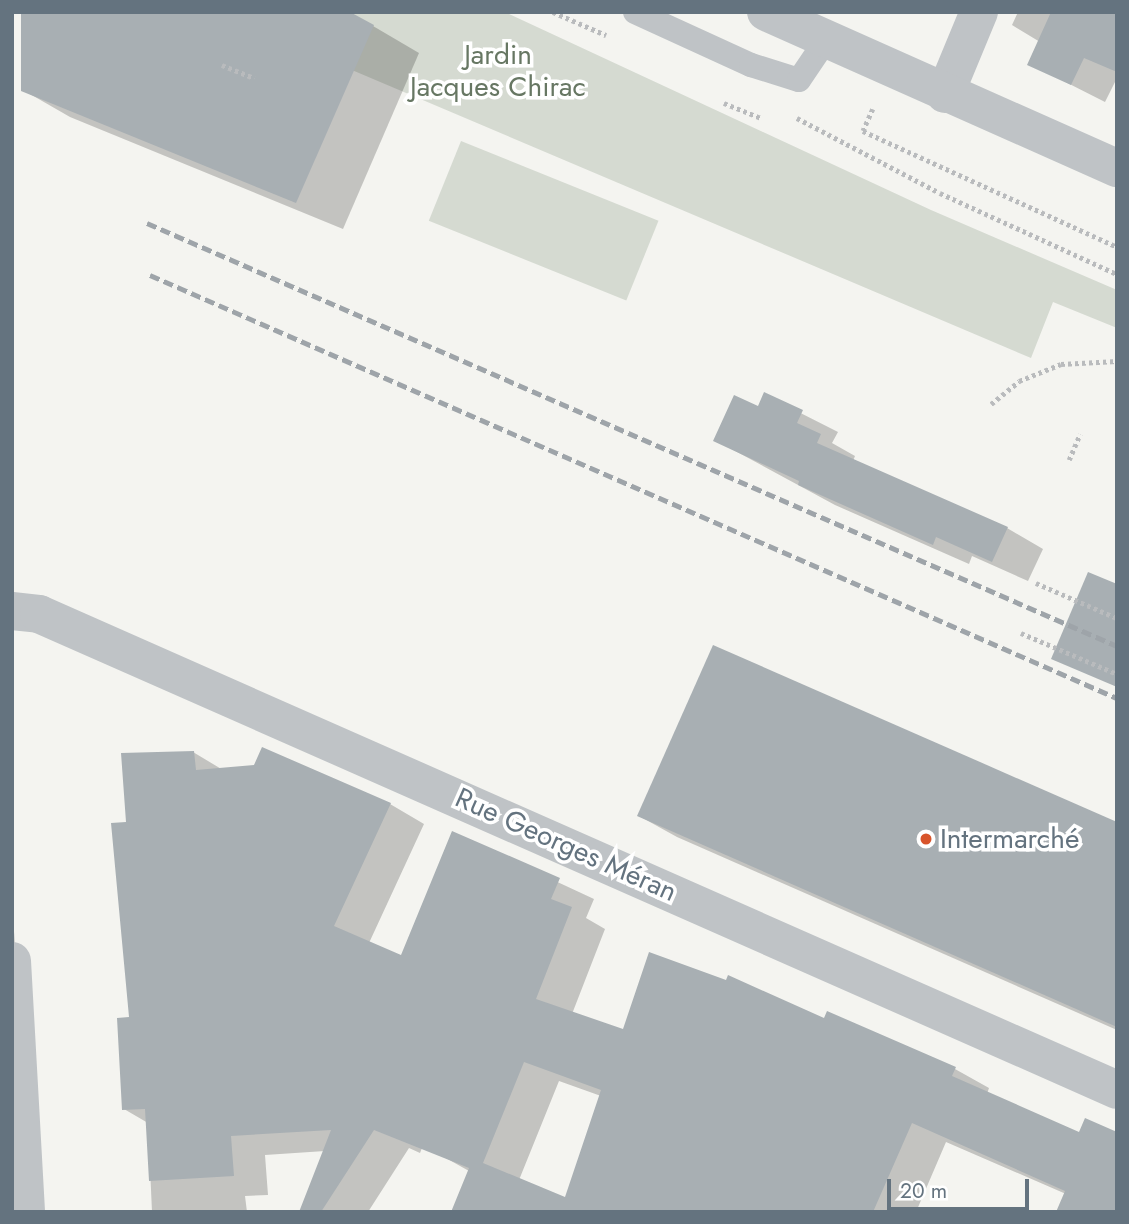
<!DOCTYPE html>
<html>
<head>
<meta charset="utf-8">
<style>
	body { margin:0 }
	#map { position:relative; width:1129px; height:1224px; overflow:hidden; background:#f4f4f0; font-family:Jost,sans-serif }
	div>[style] { position:absolute }
	.green>* { inset:0; background:#d5dad1; transform-origin:0 0 }
	.shadow>* { inset:0; background:#0003 }
	.building>* { inset:0; background:#a8afb3 }
	.path>* { height:4.5px; margin-top:-2.25px; transform-origin:0; background:repeating-linear-gradient(90deg,#b9bbbd 0 3.5px,transparent 0 7px) }
	.service>* { height:24px; margin:-12px; padding:0 12px; transform-origin:12px; border-radius:12px; background:#bfc3c6 }
	.minor>* { height:38px; margin:-19px; padding:0 19px; transform-origin:19px; border-radius:19px; background:#bfc3c6 }
	.tertiary>* { height:38px; margin:-19px; padding:0 19px; transform-origin:19px; border-radius:19px; background:#bfc3c6 }
	.rail>* { height:5px; margin-top:-2.5px; transform-origin:0; background:repeating-linear-gradient(90deg,#9ea4a9 0 10px,transparent 0 15px) }
	.dots>* { width:19px; height:19px; translate:-50% -50%; box-sizing:border-box; border:4px solid #fff; border-radius:50% }
	span { translate:-50% -50%; white-space:nowrap; text-align:center; line-height:1.15; -webkit-text-stroke:7px #fff; paint-order:stroke }
	.park-label { font-size:28px; color:#677763 }
	.poi-label { font-size:28px; color:#64737f }
	.left { translate:0 -50%; text-align:left }
	.street-label { font-size:28px; color:#64737f }
	.frame { position:absolute; inset:0; border:14px solid #64737f; pointer-events:none }
	.scale { position:absolute; left:887px; top:1179px; width:142px; height:32px; box-sizing:border-box; border:4px solid #64737f; border-top:0; padding-left:9px; font-size:21px; line-height:24px; white-space:nowrap; color:#64737f; -webkit-text-stroke:5px #fff; paint-order:stroke }
</style>
</head>
<body>
<div id="map">
	<div class="green">
		<div style="clip-path:polygon(284px 12px,505px 12px,931px 210px,1117px 290px,1117px 328px,1053px 302px,1031px 358px,274px 37px)"></div>
		<div style="left:461px;top:141px;width:213px;height:86px;rotate:22deg"></div>
	</div>
	<div class="shadow">
		<div style="clip-path:polygon(1018px 12px,1117px 12px,1117px 78px,1105px 102px,1030px 64px,1040px 42px,1012px 25px)"></div>
		<div style="clip-path:polygon(373px 26px,419px 53px,343px 229px,70px 117px,23px 90px)"></div>
		<div style="clip-path:polygon(765px 395px,838px 432px,832px 443px,855px 456px,853px 461px,1007px 528px,1043px 549px,1028px 581px,972px 556px,969px 564px,835px 505px,715px 440px,759px 408px)"></div>
		<div style="clip-path:polygon(193px 752px,223px 770px,390px 804px,424px 824px,369px 943px,402px 957px,452px 833px,594px 899px,586px 918px,605px 929px,572px 1014px,624px 1031px,825px 1020px,955px 1069px,989px 1088px,987px 1094px,1080px 1135px,1066px 1194px,946px 1142px,916px 1212px,615px 1212px,601px 1096px,559px 1081px,519px 1180px,469px 1171px,444px 1157px,434px 1118px,420px 1153px,409px 1148px,368px 1212px,301px 1212px,325px 1151px,265px 1155px,268px 1195px,245px 1196px,247px 1212px,152px 1212px,148px 1123px,124px 1109px,131px 1019px,128px 823px)"></div>
		<div style="clip-path:polygon(639px 816px,1117px 824px,1117px 1030px,677px 837px)"></div>
		<div style="clip-path:polygon(12px 901px,26px 1109px,12px 1110px)"></div>
	</div>
	<div class="building">
		<div style="clip-path:polygon(21px 12px,350px 12px,374px 25px,296px 203px,21px 91px)"></div>
		<div style="clip-path:polygon(1051px 12px,1117px 12px,1117px 72px,1084px 58px,1071px 85px,1027px 65px)"></div>
		<div style="clip-path:polygon(764px 392px,803px 410px,797px 423px,821px 434px,817px 443px,1008px 527px,992px 562px,936px 537px,933px 545px,798px 485px,799px 481px,713px 441px,734px 395px,758px 406px)"></div>
		<div style="clip-path:polygon(1088px 572px,1117px 584px,1117px 687px,1051px 659px)"></div>
		<div style="clip-path:polygon(713px 645px,1117px 822px,1117px 1027px,637px 816px)"></div>
		<div style="clip-path:polygon(evenodd,262px 747px,391px 803px,334px 926px,401px 955px,452px 831px,560px 878px,551px 899px,572px 907px,536px 999px,623px 1029px,649px 952px,726px 980px,728px 975px,824px 1018px,827px 1011px,956px 1067px,952px 1076px,1079px 1132px,1085px 1118px,1117px 1132px,1117px 1212px,1056px 1212px,1065px 1191px,912px 1123px,873px 1212px,451px 1212px,469px 1168px,374px 1130px,321px 1212px,299px 1212px,331px 1130px,231px 1136px,234px 1176px,149px 1181px,145px 1109px,122px 1110px,117px 1018px,129px 1017px,111px 823px,126px 822px,121px 753px,194px 751px,196px 770px,254px 765px,262px 747px,524px 1062px,601px 1090px,565px 1197px,483px 1163px,524px 1062px)"></div>
	</div>
	<div class="path">
		<div style="left:553px;top:12px;width:58px;rotate:23.5deg"></div>
		<div style="left:222px;top:65px;width:35px;rotate:22deg"></div>
		<div style="left:724px;top:103px;width:40px;rotate:22deg"></div>
		<div style="left:873px;top:109px;width:24px;rotate:114deg"></div>
		<div style="left:863px;top:131px;width:279px;rotate:24.5deg"></div>
		<div style="left:797px;top:118px;width:161px;rotate:27.7deg"></div>
		<div style="left:940px;top:193px;width:195px;rotate:24.6deg"></div>
		<div style="left:991px;top:404px;width:36px;rotate:-39deg"></div>
		<div style="left:1019px;top:381px;width:45px;rotate:-22deg"></div>
		<div style="left:1061px;top:364px;width:56px;rotate:-3.1deg"></div>
		<div style="left:1069px;top:460px;width:28px;rotate:-67deg"></div>
		<div style="left:1036px;top:583px;width:88px;rotate:23.4deg"></div>
		<div style="left:1021px;top:633px;width:104px;rotate:23.1deg"></div>
	</div>
	<div class="service">
		<div style="left:635px;top:12px;width:128px;rotate:24.6deg"></div>
		<div style="left:751px;top:65px;width:50px;rotate:17.4deg"></div>
		<div style="left:799px;top:80px;width:48px;rotate:-56deg"></div>
	</div>
	<div class="minor">
		<div style="left:945px;top:94px;width:89px;rotate:-67.5deg"></div>
		<div style="left:12px;top:611px;width:27px;rotate:6deg"></div>
		<div style="left:39px;top:614px;width:1178px;rotate:23.82deg"></div>
		<div style="left:12px;top:961px;width:251px;rotate:86.8deg"></div>
	</div>
	<div class="tertiary">
		<div style="left:766px;top:12px;width:384px;rotate:24deg"></div>
	</div>
	<div class="rail">
		<div style="left:147px;top:223px;width:1058px;rotate:23.56deg"></div>
		<div style="left:150px;top:275px;width:1055px;rotate:23.63deg"></div>
	</div>
	<div class="dots">
		<div style="left:926px;top:839px;background:#d8542b"></div>
	</div>
	<div class="park-label">
		<span style="left:498px;top:71px">Jardin<br>Jacques Chirac</span>
	</div>
	<div class="poi-label">
		<span class="left" style="left:940px;top:839px">Intermarché</span>
	</div>
	<div class="street-label">
		<span style="left:566px;top:845px;rotate:24deg">Rue Georges Méran</span>
	</div>
	<div class="frame"></div>
	<div class="scale">20 m</div>
</div>
</body>
</html>
